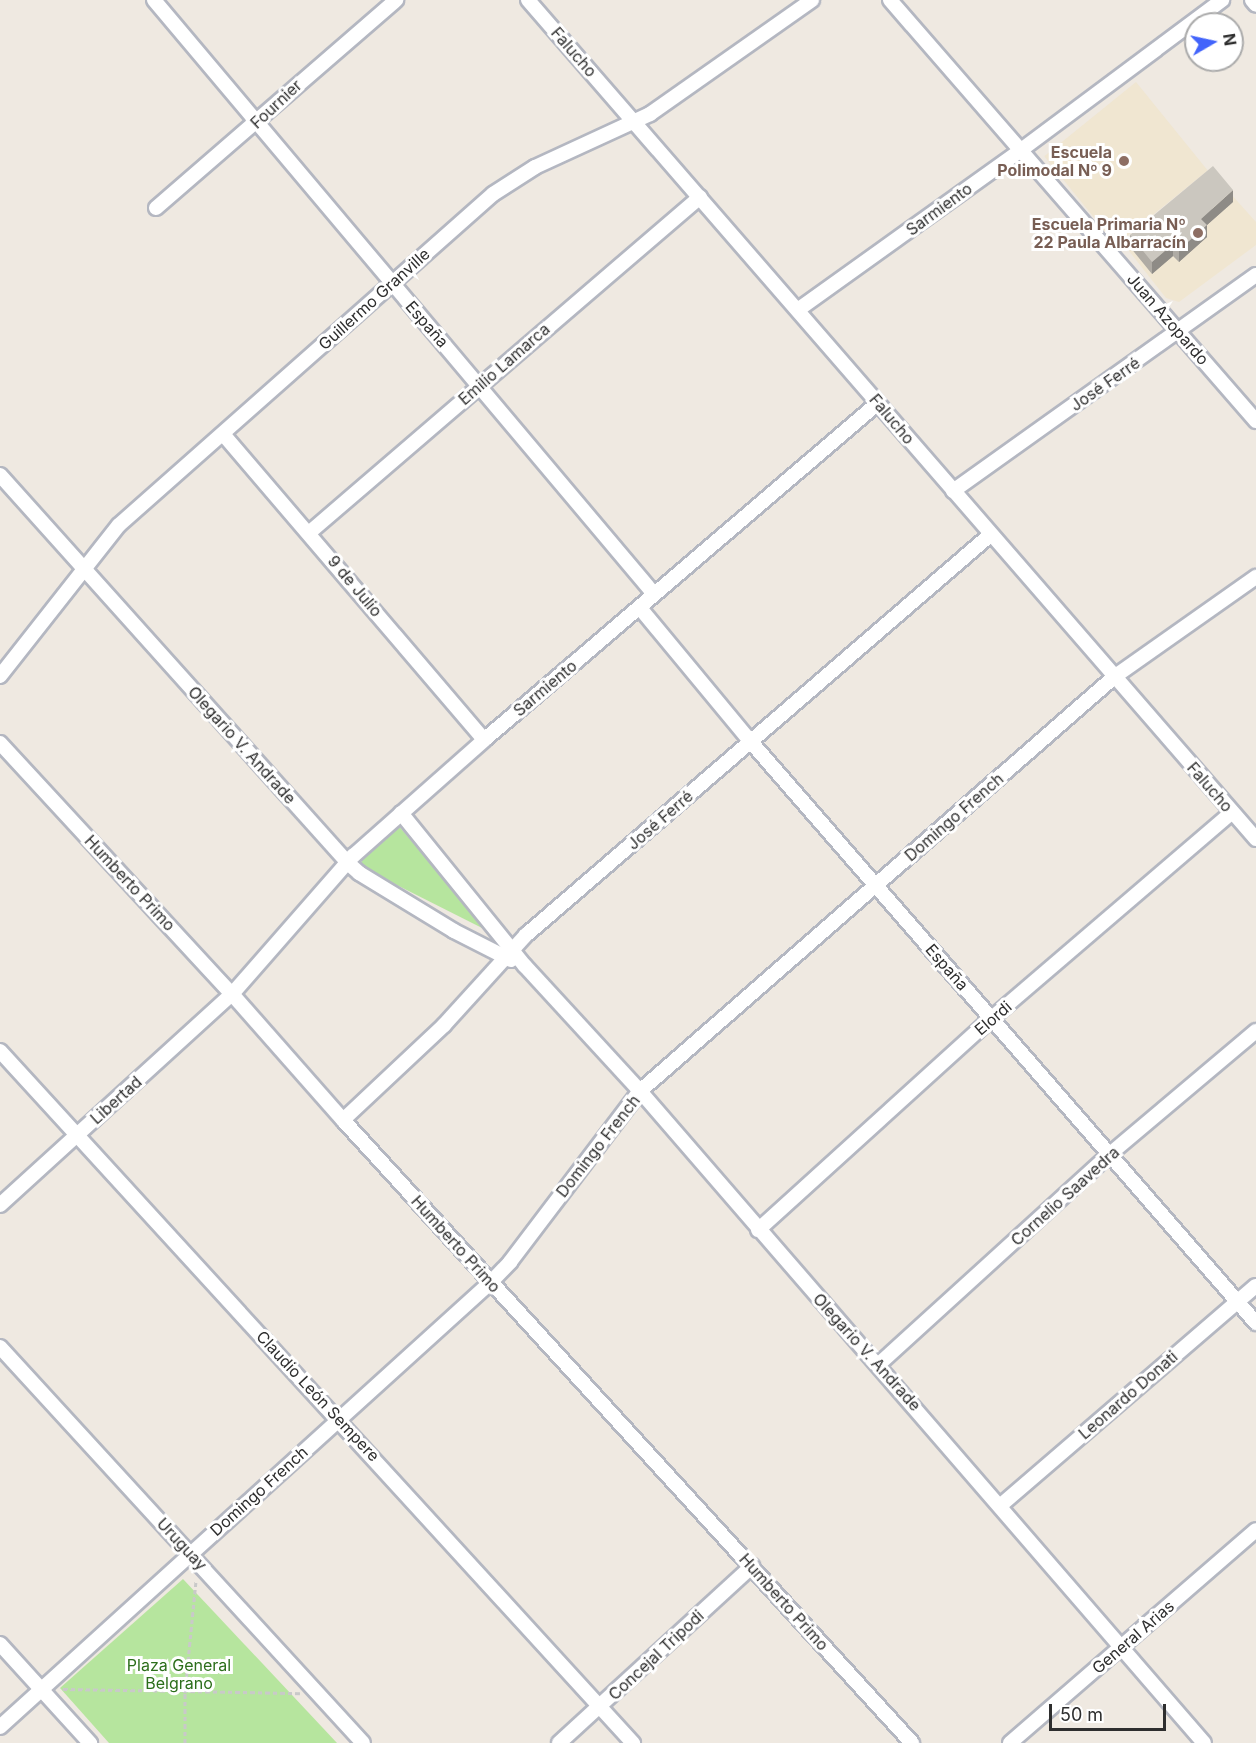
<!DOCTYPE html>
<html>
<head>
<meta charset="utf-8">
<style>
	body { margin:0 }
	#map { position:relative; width:1256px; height:1743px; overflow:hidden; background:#efe9e1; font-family:Inter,sans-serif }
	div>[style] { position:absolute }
	.education>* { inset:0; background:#f0e6d1; transform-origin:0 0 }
	.green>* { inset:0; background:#b6e59e }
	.path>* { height:3px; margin-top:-1.5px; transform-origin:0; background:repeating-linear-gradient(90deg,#c9c9c9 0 4.5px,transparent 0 7.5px) }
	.roads { filter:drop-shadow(2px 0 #b4b7c1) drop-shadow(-2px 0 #b4b7c1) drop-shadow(0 2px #b4b7c1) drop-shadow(0 -2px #b4b7c1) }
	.street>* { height:14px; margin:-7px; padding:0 7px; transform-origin:7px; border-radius:7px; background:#fff }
	.wall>* { inset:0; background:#afaba4 }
	.shaded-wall>* { inset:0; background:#8e8b86 }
	.building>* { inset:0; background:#cbc7bf }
	.dots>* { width:16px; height:16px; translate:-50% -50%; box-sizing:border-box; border:3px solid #fff; border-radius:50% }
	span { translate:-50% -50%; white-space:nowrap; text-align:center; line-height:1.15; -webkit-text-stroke:6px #fff; paint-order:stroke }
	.street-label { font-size:16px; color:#2e2e2e }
	.education-label { font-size:16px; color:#785e54; font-weight:700 }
	.right { translate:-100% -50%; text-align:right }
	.park-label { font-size:16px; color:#2c6e1b }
	.north { position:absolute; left:1184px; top:12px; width:60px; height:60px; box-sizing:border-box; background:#fff; border:2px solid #ababab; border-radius:50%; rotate:81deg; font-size:16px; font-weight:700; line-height:24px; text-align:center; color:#2e2e2e }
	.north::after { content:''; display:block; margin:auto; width:21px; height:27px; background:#4264fb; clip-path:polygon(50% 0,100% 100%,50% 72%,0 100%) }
	.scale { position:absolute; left:1049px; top:1704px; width:117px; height:27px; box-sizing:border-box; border:3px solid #2e2e2e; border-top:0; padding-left:8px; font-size:18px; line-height:21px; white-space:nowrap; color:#2e2e2e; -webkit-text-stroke:4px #fff; paint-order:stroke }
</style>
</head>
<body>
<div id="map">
	<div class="education">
		<div style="left:1136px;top:82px;width:114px;height:118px;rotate:51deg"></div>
		<div style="clip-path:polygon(1213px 174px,1256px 222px,1256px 245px,1179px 302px,1166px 298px,1125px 246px)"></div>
	</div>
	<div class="green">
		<div style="clip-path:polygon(398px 825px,488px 931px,363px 868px,361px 858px)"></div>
		<div style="clip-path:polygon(183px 1579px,337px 1743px,109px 1743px,60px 1688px)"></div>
	</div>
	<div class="path">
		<div style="left:63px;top:1689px;width:237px;rotate:1deg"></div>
		<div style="left:185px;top:1743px;width:52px;rotate:-90deg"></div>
		<div style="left:185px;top:1691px;width:111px;rotate:-84.3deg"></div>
	</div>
	<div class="roads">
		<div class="street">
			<div style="left:154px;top:0;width:776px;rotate:49.91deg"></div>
			<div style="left:528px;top:0;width:1111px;rotate:49.05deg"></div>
			<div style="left:890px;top:0;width:558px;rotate:49deg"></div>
			<div style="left:1252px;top:0;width:6px;rotate:51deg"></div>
			<div style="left:156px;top:208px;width:318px;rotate:-40.9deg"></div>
			<div style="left:799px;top:309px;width:273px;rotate:-35.6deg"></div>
			<div style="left:1021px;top:150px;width:251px;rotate:-36.7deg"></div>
			<div style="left:223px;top:434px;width:402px;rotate:49.5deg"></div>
			<div style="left:0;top:475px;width:521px;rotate:48.11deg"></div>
			<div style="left:348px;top:863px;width:15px;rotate:42deg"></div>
			<div style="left:359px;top:873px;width:111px;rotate:31.4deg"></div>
			<div style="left:454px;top:931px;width:64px;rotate:27deg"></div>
			<div style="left:953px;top:491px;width:372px;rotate:-35.5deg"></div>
			<div style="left:310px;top:532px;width:514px;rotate:-40.66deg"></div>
			<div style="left:640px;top:608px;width:174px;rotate:50.4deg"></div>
			<div style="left:751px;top:742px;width:770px;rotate:49deg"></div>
			<div style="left:0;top:676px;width:192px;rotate:-51.8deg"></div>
			<div style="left:119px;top:525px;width:499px;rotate:-41.5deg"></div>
			<div style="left:493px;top:194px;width:50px;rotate:-32.7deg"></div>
			<div style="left:535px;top:167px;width:127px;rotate:-24.7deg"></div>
			<div style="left:650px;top:114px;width:198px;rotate:-35.1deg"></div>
			<div style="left:0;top:743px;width:342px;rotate:47.3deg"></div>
			<div style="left:232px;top:994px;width:168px;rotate:48.6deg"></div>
			<div style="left:343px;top:1120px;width:844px;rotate:47.59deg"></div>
			<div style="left:401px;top:813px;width:197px;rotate:51deg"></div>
			<div style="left:525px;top:966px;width:170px;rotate:47.4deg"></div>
			<div style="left:640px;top:1091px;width:862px;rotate:49.14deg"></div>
			<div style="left:0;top:1051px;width:938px;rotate:47.55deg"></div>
			<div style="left:343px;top:1120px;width:139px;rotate:-43.2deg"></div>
			<div style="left:444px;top:1025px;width:122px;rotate:-47.7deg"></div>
			<div style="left:526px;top:935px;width:613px;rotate:-40.76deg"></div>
			<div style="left:0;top:1205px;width:314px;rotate:-42.3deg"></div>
			<div style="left:232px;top:994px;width:184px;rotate:-48.8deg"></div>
			<div style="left:353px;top:856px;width:175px;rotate:-41.5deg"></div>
			<div style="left:484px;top:740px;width:518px;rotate:-40.54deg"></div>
			<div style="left:758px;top:1230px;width:316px;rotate:-42.2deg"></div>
			<div style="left:992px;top:1018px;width:316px;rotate:-40.6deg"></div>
			<div style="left:0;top:1347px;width:537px;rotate:47.49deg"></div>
			<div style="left:878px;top:1365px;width:314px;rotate:-42.3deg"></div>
			<div style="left:1110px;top:1154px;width:191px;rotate:-40.1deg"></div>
			<div style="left:1001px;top:1505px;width:336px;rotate:-40.7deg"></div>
			<div style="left:0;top:1644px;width:134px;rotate:47.7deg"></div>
			<div style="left:0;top:1727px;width:663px;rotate:-42.19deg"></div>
			<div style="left:491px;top:1282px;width:28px;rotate:-46deg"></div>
			<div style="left:510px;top:1262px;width:215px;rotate:-52.8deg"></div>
			<div style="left:640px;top:1091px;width:629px;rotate:-41.13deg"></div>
			<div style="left:1114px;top:677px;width:174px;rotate:-35.2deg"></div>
			<div style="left:559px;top:1743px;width:262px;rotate:-42.5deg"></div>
			<div style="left:1010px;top:1743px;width:325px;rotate:-40.9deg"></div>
		</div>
	</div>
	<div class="wall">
		<div style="clip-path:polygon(1233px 202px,1207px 225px,1207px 237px,1179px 262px,1173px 256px,1152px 274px,1130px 247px,1130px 235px)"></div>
	</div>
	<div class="shaded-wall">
		<div style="clip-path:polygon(1233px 190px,1233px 202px,1207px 225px,1207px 237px,1179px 262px,1179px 250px,1201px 219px)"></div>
		<div style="clip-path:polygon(1173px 244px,1173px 256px,1152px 274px,1152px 262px)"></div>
	</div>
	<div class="building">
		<div style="clip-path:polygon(1213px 166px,1233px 190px,1201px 219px,1207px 225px,1179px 250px,1173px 244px,1152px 262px,1130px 235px)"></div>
	</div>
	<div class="dots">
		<div style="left:1124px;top:161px;background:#8d6e63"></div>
		<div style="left:1198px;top:233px;background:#8d6e63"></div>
	</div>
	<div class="street-label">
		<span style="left:574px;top:52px;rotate:49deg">Falucho</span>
		<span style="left:276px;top:104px;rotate:-43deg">Fournier</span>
		<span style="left:939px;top:209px;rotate:-36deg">Sarmiento</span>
		<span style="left:374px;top:299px;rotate:-42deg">Guillermo Granville</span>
		<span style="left:1168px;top:319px;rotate:49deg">Juan Azopardo</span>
		<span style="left:427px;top:324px;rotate:49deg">España</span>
		<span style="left:504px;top:364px;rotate:-41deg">Emilio Lamarca</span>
		<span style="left:1105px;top:384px;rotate:-35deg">José Ferré</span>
		<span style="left:892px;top:419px;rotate:50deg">Falucho</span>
		<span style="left:355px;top:586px;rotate:50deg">9 de Julio</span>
		<span style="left:545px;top:688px;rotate:-40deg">Sarmiento</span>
		<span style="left:242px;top:745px;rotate:48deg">Olegario V. Andrade</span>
		<span style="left:1210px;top:787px;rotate:49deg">Falucho</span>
		<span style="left:954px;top:817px;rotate:-41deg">Domingo French</span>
		<span style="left:660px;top:820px;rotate:-41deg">José Ferré</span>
		<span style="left:130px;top:883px;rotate:47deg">Humberto Primo</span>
		<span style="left:947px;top:967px;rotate:49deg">España</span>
		<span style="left:993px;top:1018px;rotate:-41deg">Elordi</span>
		<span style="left:116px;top:1100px;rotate:-42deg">Libertad</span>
		<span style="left:598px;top:1146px;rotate:-52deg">Domingo French</span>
		<span style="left:1065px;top:1196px;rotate:-42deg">Cornelio Saavedra</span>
		<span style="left:456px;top:1244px;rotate:48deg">Humberto Primo</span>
		<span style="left:867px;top:1352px;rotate:48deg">Olegario V. Andrade</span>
		<span style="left:1128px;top:1395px;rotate:-41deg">Leonardo Donati</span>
		<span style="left:318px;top:1396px;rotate:47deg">Claudio León Sempere</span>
		<span style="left:259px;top:1491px;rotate:-42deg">Domingo French</span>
		<span style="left:182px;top:1544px;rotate:47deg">Uruguay</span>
		<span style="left:784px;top:1602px;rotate:48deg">Humberto Primo</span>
		<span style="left:1133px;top:1637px;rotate:-41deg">General Arias</span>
		<span style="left:656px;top:1655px;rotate:-43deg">Concejal Tripodi</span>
	</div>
	<div class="education-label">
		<span class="right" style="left:1112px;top:161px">Escuela<br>Polimodal Nº 9</span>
		<span class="right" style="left:1186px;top:233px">Escuela Primaria Nº<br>22 Paula Albarracín</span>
	</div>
	<div class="park-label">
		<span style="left:179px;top:1674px">Plaza General<br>Belgrano</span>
	</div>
	<div class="north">N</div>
	<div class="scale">50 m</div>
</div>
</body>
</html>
